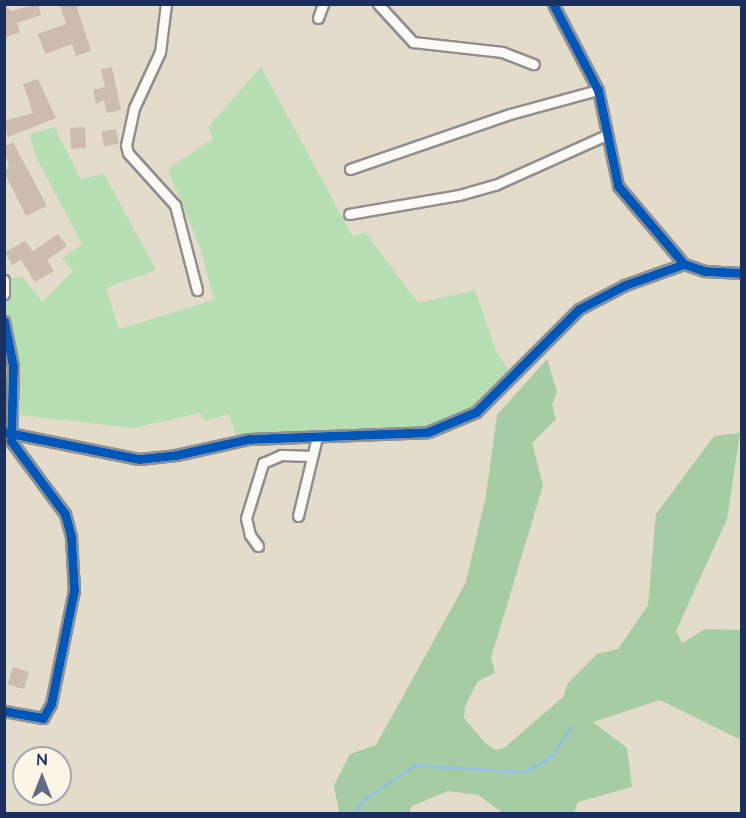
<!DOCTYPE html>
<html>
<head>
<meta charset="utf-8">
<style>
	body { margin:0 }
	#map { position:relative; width:746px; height:818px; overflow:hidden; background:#e4dcca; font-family:"Architects Daughter",sans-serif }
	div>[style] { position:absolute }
	.green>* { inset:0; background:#b5deb2 }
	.forest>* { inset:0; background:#a6cca4 }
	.stream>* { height:3px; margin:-1.5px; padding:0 1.5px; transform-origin:1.5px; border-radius:1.5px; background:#97c0e0 }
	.building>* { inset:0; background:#cdbcab; transform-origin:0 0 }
	.roads { filter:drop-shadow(2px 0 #908f8e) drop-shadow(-2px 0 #908f8e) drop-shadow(0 2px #908f8e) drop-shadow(0 -2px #908f8e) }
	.street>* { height:9px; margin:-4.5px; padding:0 4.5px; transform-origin:4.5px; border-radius:4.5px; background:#fbfaf7 }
	.cycleway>* { height:9px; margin:-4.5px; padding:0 4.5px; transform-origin:4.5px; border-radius:4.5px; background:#0057b8 }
	span { translate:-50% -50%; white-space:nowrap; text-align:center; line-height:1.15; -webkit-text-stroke:6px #fcf5e5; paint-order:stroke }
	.frame { position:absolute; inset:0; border:6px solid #1b2f5e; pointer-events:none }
	.north { position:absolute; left:12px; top:746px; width:60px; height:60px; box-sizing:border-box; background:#fcf5e5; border:2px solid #a2a6af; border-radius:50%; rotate:0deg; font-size:16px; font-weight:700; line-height:24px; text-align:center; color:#1b2f5e }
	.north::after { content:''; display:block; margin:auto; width:21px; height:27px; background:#616c84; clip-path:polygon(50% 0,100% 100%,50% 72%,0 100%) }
</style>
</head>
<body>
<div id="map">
	<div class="green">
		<div style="clip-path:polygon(261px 67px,353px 237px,365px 232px,418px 303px,475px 290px,497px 353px,513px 377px,485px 406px,428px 432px,238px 441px,229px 414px,205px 421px,200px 413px,133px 428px,12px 414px,11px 434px,4px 429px,4px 279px,22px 277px,43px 302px,73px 271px,62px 259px,82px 244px,35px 155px,30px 134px,54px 127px,81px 179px,104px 174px,156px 270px,106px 288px,119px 329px,214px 300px,201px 251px,168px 169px,213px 139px,208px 127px)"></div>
	</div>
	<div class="forest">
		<div style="clip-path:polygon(547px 359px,557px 392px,552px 405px,556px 419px,532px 443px,543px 485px,491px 658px,495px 673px,478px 681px,465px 706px,464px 718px,485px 743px,495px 750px,504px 748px,563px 697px,568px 683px,597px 654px,618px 649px,648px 605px,656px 514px,714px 436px,740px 433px,727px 519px,676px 631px,682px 643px,705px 629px,741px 630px,741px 740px,660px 700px,593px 722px,627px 748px,632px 787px,578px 802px,574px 813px,503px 813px,478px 795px,448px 791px,412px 806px,409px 813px,339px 813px,334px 785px,350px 754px,376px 745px,466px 582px,486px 495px,497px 415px)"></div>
	</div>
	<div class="stream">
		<div style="left:353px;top:814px;width:17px;rotate:-54deg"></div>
		<div style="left:363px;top:800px;width:63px;rotate:-33.9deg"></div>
		<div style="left:415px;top:765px;width:110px;rotate:3.6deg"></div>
		<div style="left:525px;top:772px;width:31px;rotate:-31deg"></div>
		<div style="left:552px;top:756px;width:36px;rotate:-58deg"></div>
	</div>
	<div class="building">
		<div style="clip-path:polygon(4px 4px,11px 11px,38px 4px,41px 15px,17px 23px,20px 32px,4px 38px)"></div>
		<div style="clip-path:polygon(60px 4px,76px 4px,91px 51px,76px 56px,72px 44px,45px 54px,38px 34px,66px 24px)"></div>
		<div style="clip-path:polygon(112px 67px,121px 110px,107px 113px,104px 100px,96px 104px,93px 90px,105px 87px,101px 69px)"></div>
		<div style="clip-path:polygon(38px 79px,56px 118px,8px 137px,4px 121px,33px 113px,23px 84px)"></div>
		<div style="left:85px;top:127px;width:21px;height:15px;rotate:87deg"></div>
		<div style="left:116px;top:129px;width:15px;height:15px;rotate:79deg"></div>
		<div style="clip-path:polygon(13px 142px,47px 206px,26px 216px,4px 172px,9px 167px,4px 147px)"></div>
		<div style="clip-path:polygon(58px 234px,67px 246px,47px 260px,54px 271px,35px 282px,21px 260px,12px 265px,5px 252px,25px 241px,33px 251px)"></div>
		<div style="left:13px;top:667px;width:17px;height:18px;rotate:17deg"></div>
	</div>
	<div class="roads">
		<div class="street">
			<div style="left:166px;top:4px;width:48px;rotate:97.1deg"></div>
			<div style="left:160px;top:52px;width:62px;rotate:114.9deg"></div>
			<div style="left:134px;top:108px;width:38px;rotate:102deg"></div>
			<div style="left:126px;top:145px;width:8px;rotate:76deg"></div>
			<div style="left:128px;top:153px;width:70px;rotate:47.9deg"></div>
			<div style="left:175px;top:205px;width:88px;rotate:75.5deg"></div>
			<div style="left:378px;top:4px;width:52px;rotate:47.4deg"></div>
			<div style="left:413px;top:42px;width:90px;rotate:6.4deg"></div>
			<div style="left:502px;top:52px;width:34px;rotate:21deg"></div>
			<div style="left:553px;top:4px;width:97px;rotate:62.4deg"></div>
			<div style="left:598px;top:90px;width:98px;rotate:78.2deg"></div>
			<div style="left:618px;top:186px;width:102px;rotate:49.8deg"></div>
			<div style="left:684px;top:264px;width:21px;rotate:19deg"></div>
			<div style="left:704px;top:271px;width:38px;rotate:3deg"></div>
			<div style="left:318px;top:18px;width:15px;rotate:-70deg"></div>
			<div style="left:350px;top:169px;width:169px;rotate:-19deg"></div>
			<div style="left:510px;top:114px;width:91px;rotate:-15.3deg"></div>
			<div style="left:349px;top:214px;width:112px;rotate:-9.8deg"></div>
			<div style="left:459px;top:195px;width:37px;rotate:-16deg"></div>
			<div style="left:495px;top:185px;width:122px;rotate:-24.2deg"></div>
			<div style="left:4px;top:280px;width:14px;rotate:90deg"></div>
			<div style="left:4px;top:321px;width:46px;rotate:78.7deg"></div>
			<div style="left:13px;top:366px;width:75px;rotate:91.5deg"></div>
			<div style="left:11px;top:441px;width:91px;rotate:53.5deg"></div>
			<div style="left:65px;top:514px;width:24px;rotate:75deg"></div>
			<div style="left:71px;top:537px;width:53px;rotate:86.8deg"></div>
			<div style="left:74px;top:590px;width:116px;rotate:101.4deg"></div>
			<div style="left:51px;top:704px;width:16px;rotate:120deg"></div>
			<div style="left:43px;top:718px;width:40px;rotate:-170deg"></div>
			<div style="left:4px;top:432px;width:138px;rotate:11.3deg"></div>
			<div style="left:139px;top:459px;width:37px;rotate:-6deg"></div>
			<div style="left:176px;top:455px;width:75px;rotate:-12.4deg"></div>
			<div style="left:249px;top:439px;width:179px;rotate:-2.2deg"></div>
			<div style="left:428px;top:432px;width:52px;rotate:-22.6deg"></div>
			<div style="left:476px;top:412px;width:146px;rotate:-45deg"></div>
			<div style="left:579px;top:309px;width:52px;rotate:-27.6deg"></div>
			<div style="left:625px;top:285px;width:63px;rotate:-19.6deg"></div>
			<div style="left:298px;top:516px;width:81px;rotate:-76.5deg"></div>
			<div style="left:258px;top:546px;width:14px;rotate:-126deg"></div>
			<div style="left:250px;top:535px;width:17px;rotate:-103deg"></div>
			<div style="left:246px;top:518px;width:58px;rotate:-72.8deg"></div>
			<div style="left:263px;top:463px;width:20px;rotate:-24deg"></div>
			<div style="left:281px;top:455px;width:31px;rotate:2deg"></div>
		</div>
	</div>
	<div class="cycleway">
		<div style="left:553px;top:4px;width:97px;rotate:62.4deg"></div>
		<div style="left:598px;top:90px;width:98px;rotate:78.2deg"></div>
		<div style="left:618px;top:186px;width:102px;rotate:49.8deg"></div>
		<div style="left:684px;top:264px;width:21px;rotate:19deg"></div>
		<div style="left:704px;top:271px;width:38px;rotate:3deg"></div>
		<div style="left:4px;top:321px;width:46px;rotate:78.7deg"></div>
		<div style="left:13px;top:366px;width:75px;rotate:91.5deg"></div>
		<div style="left:11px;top:441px;width:91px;rotate:53.5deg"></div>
		<div style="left:65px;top:514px;width:24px;rotate:75deg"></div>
		<div style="left:71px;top:537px;width:53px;rotate:86.8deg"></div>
		<div style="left:74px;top:590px;width:116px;rotate:101.4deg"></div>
		<div style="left:51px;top:704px;width:16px;rotate:120deg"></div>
		<div style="left:43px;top:718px;width:40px;rotate:-170deg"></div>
		<div style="left:4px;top:432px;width:138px;rotate:11.3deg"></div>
		<div style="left:139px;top:459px;width:37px;rotate:-6deg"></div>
		<div style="left:176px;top:455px;width:75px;rotate:-12.4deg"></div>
		<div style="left:249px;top:439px;width:179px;rotate:-2.2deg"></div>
		<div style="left:428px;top:432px;width:52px;rotate:-22.6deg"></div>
		<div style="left:476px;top:412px;width:146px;rotate:-45deg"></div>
		<div style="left:579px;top:309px;width:52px;rotate:-27.6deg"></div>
		<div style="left:625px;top:285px;width:63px;rotate:-19.6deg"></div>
	</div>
	<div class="frame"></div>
	<div class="north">N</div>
</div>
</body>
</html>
